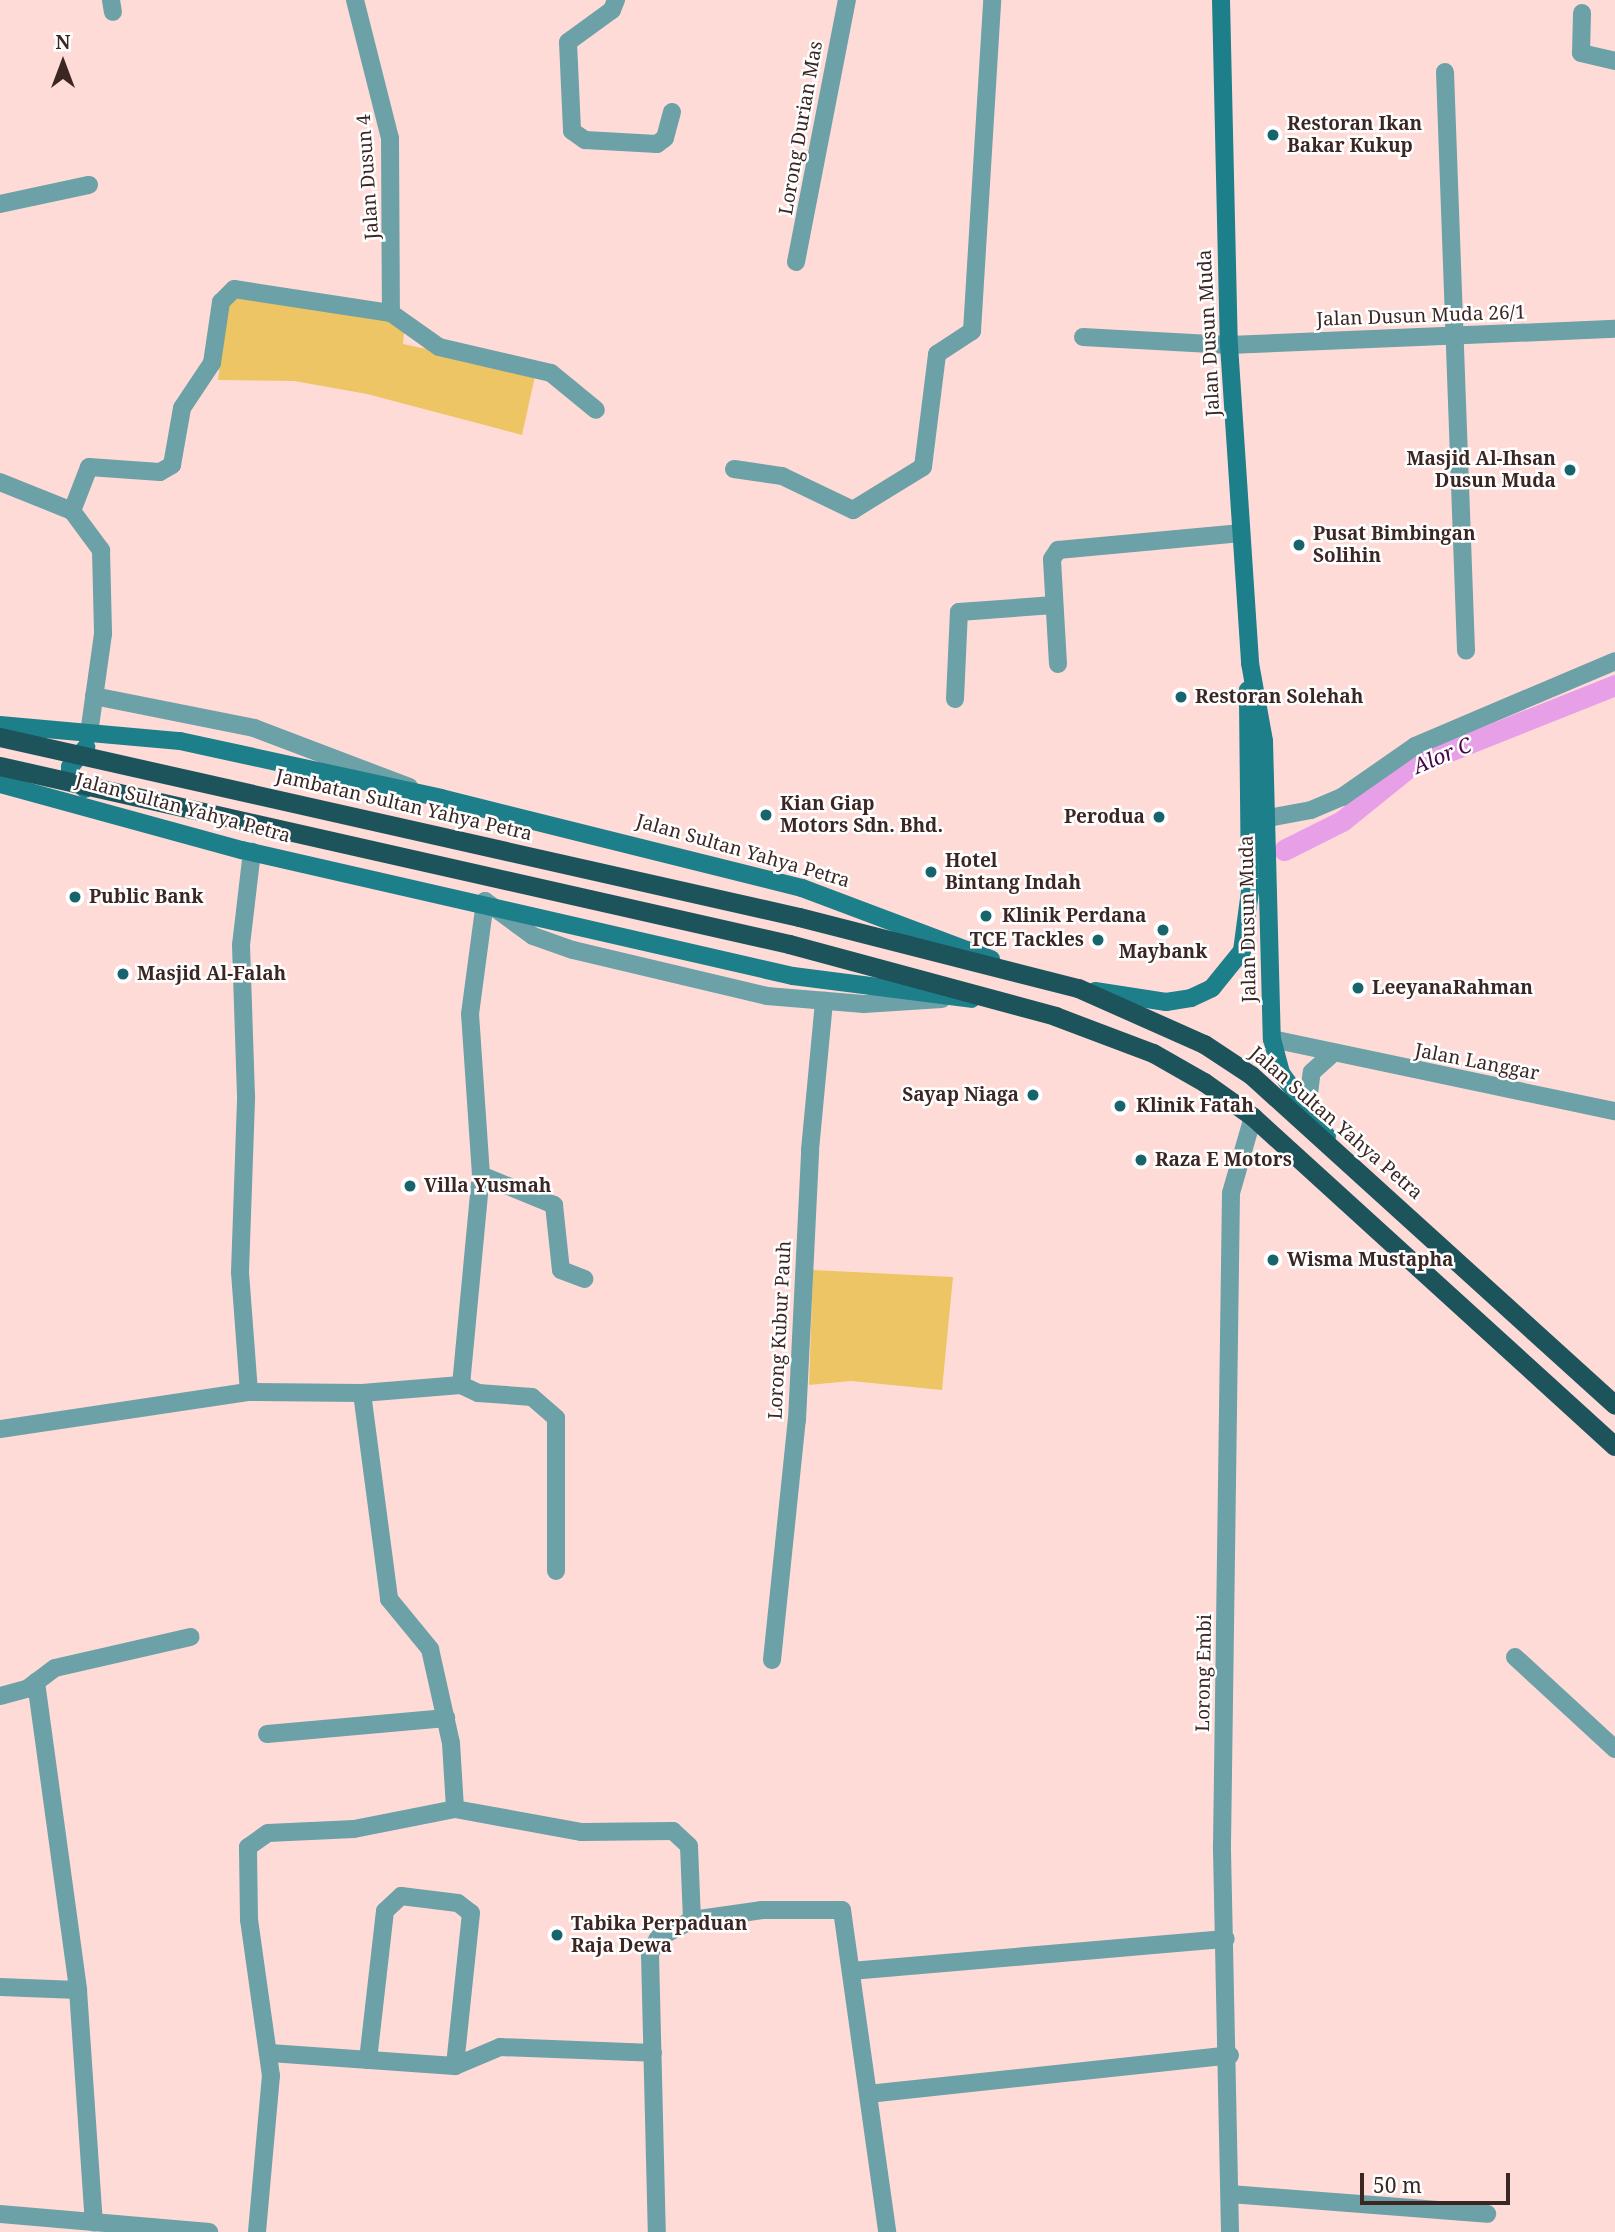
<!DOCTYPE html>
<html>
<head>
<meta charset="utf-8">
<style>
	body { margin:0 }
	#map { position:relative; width:1615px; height:2232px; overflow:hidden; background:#ffdbd7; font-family:"Noto Serif",serif }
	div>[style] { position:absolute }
	.green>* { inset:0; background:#eec564 }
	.canal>* { height:21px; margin:-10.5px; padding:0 10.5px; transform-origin:10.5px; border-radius:10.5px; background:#e79fe7 }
	.minor>* { height:18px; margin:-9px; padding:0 9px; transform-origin:9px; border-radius:9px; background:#6ca1a8 }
	.secondary>* { height:18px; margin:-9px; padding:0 9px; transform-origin:9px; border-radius:9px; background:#1d7f8a }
	.trunk>* { height:19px; margin:-9.5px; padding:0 9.5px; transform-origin:9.5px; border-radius:9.5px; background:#1d545c }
	.trunk-bridge>* { height:19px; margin:-9.5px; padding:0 9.5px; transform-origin:9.5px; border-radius:9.5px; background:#1d545c }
	.dots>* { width:19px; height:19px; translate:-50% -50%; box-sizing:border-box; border:4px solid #fff; border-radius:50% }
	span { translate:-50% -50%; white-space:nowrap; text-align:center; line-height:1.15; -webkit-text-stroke:5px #fff; paint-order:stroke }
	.poi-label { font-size:19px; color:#3b2623; font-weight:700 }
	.left { translate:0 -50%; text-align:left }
	.right { translate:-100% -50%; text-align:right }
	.street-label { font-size:19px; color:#3b2623 }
	.water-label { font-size:21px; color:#48054a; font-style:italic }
	.north { position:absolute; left:28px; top:28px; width:70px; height:70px; -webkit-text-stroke:5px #fff; paint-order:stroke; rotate:0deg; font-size:19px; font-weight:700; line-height:28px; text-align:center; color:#3b2623 }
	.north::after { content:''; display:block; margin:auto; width:24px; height:32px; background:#3b2623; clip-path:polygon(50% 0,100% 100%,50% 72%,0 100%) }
	.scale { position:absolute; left:1360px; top:2173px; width:150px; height:32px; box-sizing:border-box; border:4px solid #3b2623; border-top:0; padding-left:9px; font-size:21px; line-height:24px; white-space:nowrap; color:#3b2623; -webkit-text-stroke:5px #fff; paint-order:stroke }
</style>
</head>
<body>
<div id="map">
	<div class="green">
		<div style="clip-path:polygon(245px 296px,405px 323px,403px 344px,536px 372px,522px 435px,367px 394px,294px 381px,218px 380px,228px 302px)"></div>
		<div style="clip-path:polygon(813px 1270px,953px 1277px,942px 1390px,851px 1381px,809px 1385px)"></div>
	</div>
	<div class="canal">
		<div style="left:1284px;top:850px;width:65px;rotate:-26.6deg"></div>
		<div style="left:1342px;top:821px;width:86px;rotate:-38.9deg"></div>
		<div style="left:1409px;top:767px;width:222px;rotate:-21.7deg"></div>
	</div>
	<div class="minor">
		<div style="left:111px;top:0;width:12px;rotate:81deg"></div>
		<div style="left:355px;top:0;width:142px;rotate:75.8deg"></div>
		<div style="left:390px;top:138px;width:175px;rotate:89.7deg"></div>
		<div style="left:616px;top:0;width:11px;rotate:112deg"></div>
		<div style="left:612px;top:10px;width:54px;rotate:144deg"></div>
		<div style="left:568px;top:42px;width:89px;rotate:87.4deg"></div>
		<div style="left:572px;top:131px;width:16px;rotate:35deg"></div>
		<div style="left:585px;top:140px;width:72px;rotate:3.2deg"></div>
		<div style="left:657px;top:144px;width:10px;rotate:-37deg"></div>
		<div style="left:665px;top:138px;width:27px;rotate:-75deg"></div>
		<div style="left:1582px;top:13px;width:40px;rotate:91.4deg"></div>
		<div style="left:1581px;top:53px;width:35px;rotate:13deg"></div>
		<div style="left:1445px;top:72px;width:579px;rotate:87.92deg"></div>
		<div style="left:0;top:204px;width:91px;rotate:-12.1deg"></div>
		<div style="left:796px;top:262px;width:267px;rotate:-79deg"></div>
		<div style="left:1083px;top:337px;width:146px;rotate:3.1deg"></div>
		<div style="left:1229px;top:345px;width:386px;rotate:-2.4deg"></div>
		<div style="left:734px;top:469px;width:49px;rotate:8.3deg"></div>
		<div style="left:782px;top:476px;width:79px;rotate:25.6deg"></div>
		<div style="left:853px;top:510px;width:82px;rotate:-31.6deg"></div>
		<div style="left:923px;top:467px;width:114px;rotate:-82.9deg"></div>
		<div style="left:937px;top:354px;width:42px;rotate:-33.3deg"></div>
		<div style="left:972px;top:331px;width:332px;rotate:-86.5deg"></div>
		<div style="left:0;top:482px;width:78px;rotate:21.9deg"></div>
		<div style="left:72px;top:511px;width:49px;rotate:53.4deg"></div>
		<div style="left:101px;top:550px;width:84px;rotate:88.6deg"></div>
		<div style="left:103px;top:634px;width:101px;rotate:98deg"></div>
		<div style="left:72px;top:511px;width:47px;rotate:-68.9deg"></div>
		<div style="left:89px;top:467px;width:71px;rotate:4deg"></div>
		<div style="left:160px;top:472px;width:14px;rotate:-30deg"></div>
		<div style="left:172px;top:465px;width:58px;rotate:-80deg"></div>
		<div style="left:182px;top:408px;width:54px;rotate:-56.3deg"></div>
		<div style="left:212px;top:363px;width:62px;rotate:-81.6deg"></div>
		<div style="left:221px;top:302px;width:18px;rotate:-45deg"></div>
		<div style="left:234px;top:289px;width:159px;rotate:8.7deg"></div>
		<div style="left:391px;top:313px;width:59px;rotate:35.3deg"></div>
		<div style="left:439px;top:347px;width:115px;rotate:13.1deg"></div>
		<div style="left:551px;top:373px;width:58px;rotate:39.4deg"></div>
		<div style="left:1058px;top:664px;width:105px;rotate:-93.3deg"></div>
		<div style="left:1052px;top:559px;width:11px;rotate:-56deg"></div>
		<div style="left:1058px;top:550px;width:184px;rotate:-5.3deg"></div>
		<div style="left:94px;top:696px;width:163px;rotate:11.3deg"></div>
		<div style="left:254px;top:728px;width:166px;rotate:20.8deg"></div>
		<div style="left:955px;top:699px;width:87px;rotate:-87.4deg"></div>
		<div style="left:959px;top:612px;width:95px;rotate:-4.2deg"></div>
		<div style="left:1268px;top:818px;width:44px;rotate:-10.5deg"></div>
		<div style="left:1311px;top:810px;width:34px;rotate:-23deg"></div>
		<div style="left:1342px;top:797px;width:89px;rotate:-34.9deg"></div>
		<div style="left:1415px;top:746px;width:217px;rotate:-23deg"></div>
		<div style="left:1272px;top:1039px;width:350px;rotate:11.9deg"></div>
		<div style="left:1307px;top:1110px;width:38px;rotate:-83deg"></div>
		<div style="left:1312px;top:1072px;width:24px;rotate:-42deg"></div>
		<div style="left:481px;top:1175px;width:79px;rotate:22.3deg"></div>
		<div style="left:554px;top:1205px;width:65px;rotate:83.9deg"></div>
		<div style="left:561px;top:1270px;width:25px;rotate:21deg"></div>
		<div style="left:461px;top:1385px;width:211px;rotate:-84.6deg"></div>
		<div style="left:481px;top:1175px;width:161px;rotate:-93.9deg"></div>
		<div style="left:470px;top:1014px;width:114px;rotate:-82.4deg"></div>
		<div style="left:485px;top:901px;width:59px;rotate:36.1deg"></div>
		<div style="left:533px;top:936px;width:42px;rotate:19.3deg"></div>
		<div style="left:573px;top:950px;width:199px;rotate:13.3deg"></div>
		<div style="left:767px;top:996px;width:97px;rotate:4.7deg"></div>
		<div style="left:864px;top:1004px;width:78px;rotate:-3.7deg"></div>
		<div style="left:249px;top:1392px;width:120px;rotate:-94.3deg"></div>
		<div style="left:240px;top:1272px;width:176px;rotate:-88deg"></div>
		<div style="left:246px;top:1096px;width:151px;rotate:-91.9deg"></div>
		<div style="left:241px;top:945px;width:94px;rotate:-83.3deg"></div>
		<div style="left:362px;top:1393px;width:208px;rotate:82.5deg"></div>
		<div style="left:389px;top:1599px;width:65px;rotate:50.6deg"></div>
		<div style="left:430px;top:1649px;width:96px;rotate:77.4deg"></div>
		<div style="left:451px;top:1743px;width:66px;rotate:86.5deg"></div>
		<div style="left:0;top:1429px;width:252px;rotate:-8.5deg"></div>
		<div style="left:249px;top:1392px;width:113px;rotate:0.5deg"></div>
		<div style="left:362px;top:1393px;width:99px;rotate:-4.6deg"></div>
		<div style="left:461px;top:1385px;width:19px;rotate:25deg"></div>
		<div style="left:478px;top:1393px;width:54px;rotate:4.2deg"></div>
		<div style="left:532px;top:1397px;width:32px;rotate:41deg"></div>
		<div style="left:556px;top:1418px;width:153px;rotate:90deg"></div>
		<div style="left:1515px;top:1657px;width:136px;rotate:42.6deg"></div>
		<div style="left:772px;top:1660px;width:241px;rotate:-84.1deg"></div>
		<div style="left:797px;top:1420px;width:270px;rotate:-87.2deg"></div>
		<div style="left:810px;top:1150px;width:150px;rotate:-84.6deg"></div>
		<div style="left:36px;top:1682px;width:311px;rotate:82.2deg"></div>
		<div style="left:78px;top:1990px;width:233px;rotate:86.1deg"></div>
		<div style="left:0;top:1696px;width:28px;rotate:-15deg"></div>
		<div style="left:27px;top:1689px;width:35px;rotate:-37deg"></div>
		<div style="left:55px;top:1668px;width:139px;rotate:-12.9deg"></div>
		<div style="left:267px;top:1734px;width:180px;rotate:-5.1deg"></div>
		<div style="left:692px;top:1920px;width:71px;rotate:-8.1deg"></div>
		<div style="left:762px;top:1910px;width:80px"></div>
		<div style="left:842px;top:1910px;width:325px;rotate:82deg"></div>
		<div style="left:851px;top:1971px;width:376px;rotate:-4.9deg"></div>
		<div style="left:0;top:1987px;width:78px;rotate:2.2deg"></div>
		<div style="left:270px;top:2053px;width:185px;rotate:4deg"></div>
		<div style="left:455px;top:2066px;width:49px;rotate:-22.9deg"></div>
		<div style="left:500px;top:2047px;width:153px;rotate:2.2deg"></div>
		<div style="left:368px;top:2060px;width:150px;rotate:-83.5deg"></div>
		<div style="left:385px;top:1911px;width:22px;rotate:-43deg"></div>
		<div style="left:401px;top:1896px;width:57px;rotate:7deg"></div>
		<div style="left:458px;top:1903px;width:16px;rotate:38deg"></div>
		<div style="left:471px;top:1913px;width:154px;rotate:96deg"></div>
		<div style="left:868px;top:2094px;width:364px;rotate:-6.1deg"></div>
		<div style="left:1230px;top:2194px;width:258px;rotate:4.4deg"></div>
		<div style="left:0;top:2214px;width:210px;rotate:4.9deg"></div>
		<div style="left:257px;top:2232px;width:157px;rotate:-84.9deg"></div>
		<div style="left:271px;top:2076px;width:158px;rotate:-98deg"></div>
		<div style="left:249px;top:1920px;width:73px;rotate:-90.8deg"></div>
		<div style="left:248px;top:1847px;width:24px;rotate:-35deg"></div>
		<div style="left:268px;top:1833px;width:86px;rotate:-2.7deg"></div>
		<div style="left:354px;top:1829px;width:103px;rotate:-11.2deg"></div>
		<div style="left:455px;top:1809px;width:129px;rotate:10.3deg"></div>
		<div style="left:582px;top:1832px;width:91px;rotate:-0.6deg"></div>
		<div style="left:673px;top:1831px;width:22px;rotate:43deg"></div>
		<div style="left:689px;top:1846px;width:74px;rotate:87.7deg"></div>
		<div style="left:692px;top:1920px;width:38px;rotate:152deg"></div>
		<div style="left:658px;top:1938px;width:18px;rotate:117deg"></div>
		<div style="left:650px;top:1954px;width:278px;rotate:88.6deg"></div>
		<div style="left:1230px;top:2232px;width:387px;rotate:-91.2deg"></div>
		<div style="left:1222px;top:1845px;width:652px;rotate:-89.21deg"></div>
		<div style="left:1231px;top:1193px;width:79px;rotate:-73.9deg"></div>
	</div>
	<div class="secondary">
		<div style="left:1221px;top:0;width:345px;rotate:88.7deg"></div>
		<div style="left:1229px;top:345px;width:319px;rotate:86.2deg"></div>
		<div style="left:1250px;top:663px;width:79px;rotate:79.8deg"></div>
		<div style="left:1264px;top:741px;width:298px;rotate:88.5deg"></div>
		<div style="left:1272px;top:1039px;width:35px;rotate:75deg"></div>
		<div style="left:1281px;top:1073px;width:78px;rotate:53.9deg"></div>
		<div style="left:0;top:725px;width:181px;rotate:5.1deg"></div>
		<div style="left:180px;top:741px;width:267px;rotate:12.3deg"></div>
		<div style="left:441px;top:798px;width:372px;rotate:14deg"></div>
		<div style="left:802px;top:888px;width:202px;rotate:20.6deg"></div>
		<div style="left:0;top:784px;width:251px;rotate:15.3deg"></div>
		<div style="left:242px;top:850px;width:565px;rotate:12.88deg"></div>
		<div style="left:793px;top:976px;width:180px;rotate:7.3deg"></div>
		<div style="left:85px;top:789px;width:20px;rotate:-139deg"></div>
		<div style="left:70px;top:776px;width:9px;rotate:-90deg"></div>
		<div style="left:70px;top:767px;width:26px;rotate:-51deg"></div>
		<div style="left:1095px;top:991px;width:72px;rotate:8.8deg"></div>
		<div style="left:1166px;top:1002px;width:25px;rotate:-9deg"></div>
		<div style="left:1191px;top:998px;width:23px;rotate:-25deg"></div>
		<div style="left:1212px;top:988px;width:48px;rotate:-51deg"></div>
		<div style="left:1242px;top:951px;width:61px;rotate:-82.4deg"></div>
		<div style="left:1250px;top:891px;width:201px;rotate:-90.6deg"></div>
	</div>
	<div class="trunk">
		<div style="left:799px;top:917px;width:288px;rotate:14.3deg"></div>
		<div style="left:1078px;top:988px;width:138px;rotate:24deg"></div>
		<div style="left:1204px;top:1044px;width:56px;rotate:33.4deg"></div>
		<div style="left:1251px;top:1075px;width:491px;rotate:42.2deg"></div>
		<div style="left:789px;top:944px;width:276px;rotate:15.1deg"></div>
		<div style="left:1055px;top:1016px;width:105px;rotate:20.7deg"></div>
		<div style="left:1153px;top:1053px;width:59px;rotate:29.6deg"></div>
		<div style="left:1204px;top:1082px;width:60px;rotate:35.5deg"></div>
		<div style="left:1253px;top:1117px;width:489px;rotate:42.3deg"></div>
	</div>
	<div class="trunk-bridge">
		<div style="left:0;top:737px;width:819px;rotate:12.7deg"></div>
		<div style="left:0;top:766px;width:809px;rotate:12.71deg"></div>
	</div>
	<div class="dots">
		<div style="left:1273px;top:135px;background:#17646d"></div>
		<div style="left:1570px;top:470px;background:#17646d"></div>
		<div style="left:1299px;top:545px;background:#17646d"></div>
		<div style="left:1181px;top:697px;background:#17646d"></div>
		<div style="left:766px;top:815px;background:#17646d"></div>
		<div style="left:1159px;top:817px;background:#17646d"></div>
		<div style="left:931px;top:872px;background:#17646d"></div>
		<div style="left:75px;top:897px;background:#17646d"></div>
		<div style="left:986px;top:916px;background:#17646d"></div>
		<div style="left:1163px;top:930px;background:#17646d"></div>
		<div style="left:1098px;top:940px;background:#17646d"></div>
		<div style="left:123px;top:974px;background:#17646d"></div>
		<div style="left:1358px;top:988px;background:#17646d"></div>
		<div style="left:1033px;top:1095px;background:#17646d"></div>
		<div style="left:1120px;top:1106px;background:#17646d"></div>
		<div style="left:1141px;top:1160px;background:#17646d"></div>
		<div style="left:410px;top:1186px;background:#17646d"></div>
		<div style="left:1273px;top:1260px;background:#17646d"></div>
		<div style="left:557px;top:1935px;background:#17646d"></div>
	</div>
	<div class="poi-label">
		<span class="left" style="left:1287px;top:135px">Restoran Ikan<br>Bakar Kukup</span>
		<span class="right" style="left:1556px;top:470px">Masjid Al-Ihsan<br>Dusun Muda</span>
		<span class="left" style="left:1313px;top:545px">Pusat Bimbingan<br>Solihin</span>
		<span class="left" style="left:1195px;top:697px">Restoran Solehah</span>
		<span class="left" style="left:780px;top:815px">Kian Giap<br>Motors Sdn. Bhd.</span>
		<span class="right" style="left:1145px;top:817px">Perodua</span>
		<span class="left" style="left:945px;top:872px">Hotel<br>Bintang Indah</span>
		<span class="left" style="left:89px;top:897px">Public Bank</span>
		<span class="left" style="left:1002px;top:916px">Klinik Perdana</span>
		<span class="right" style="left:1084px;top:940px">TCE Tackles</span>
		<span style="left:1163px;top:952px">Maybank</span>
		<span class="left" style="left:137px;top:974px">Masjid Al-Falah</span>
		<span class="left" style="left:1372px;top:988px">LeeyanaRahman</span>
		<span class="right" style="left:1019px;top:1095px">Sayap Niaga</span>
		<span class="left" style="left:1136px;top:1106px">Klinik Fatah</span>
		<span class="left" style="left:1155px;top:1160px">Raza E Motors</span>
		<span class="left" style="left:424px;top:1186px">Villa Yusmah</span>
		<span class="left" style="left:1287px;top:1260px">Wisma Mustapha</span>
		<span class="left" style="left:571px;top:1935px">Tabika Perpaduan<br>Raja Dewa</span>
	</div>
	<div class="street-label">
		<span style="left:801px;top:128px;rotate:-80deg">Lorong Durian Mas</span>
		<span style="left:368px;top:177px;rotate:-94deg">Jalan Dusun 4</span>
		<span style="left:1421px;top:316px;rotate:-2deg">Jalan Dusun Muda 26/1</span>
		<span style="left:1209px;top:333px;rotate:-93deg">Jalan Dusun Muda</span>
		<span style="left:404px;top:805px;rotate:13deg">Jambatan Sultan Yahya Petra</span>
		<span style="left:183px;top:808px;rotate:15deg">Jalan Sultan Yahya Petra</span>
		<span style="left:743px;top:851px;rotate:16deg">Jalan Sultan Yahya Petra</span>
		<span style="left:1248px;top:919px;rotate:-91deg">Jalan Dusun Muda</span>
		<span style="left:1477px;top:1062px;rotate:11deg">Jalan Langgar</span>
		<span style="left:1336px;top:1123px;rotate:41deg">Jalan Sultan Yahya Petra</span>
		<span style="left:780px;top:1330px;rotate:-87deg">Lorong Kubur Pauh</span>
		<span style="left:1204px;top:1673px;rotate:-89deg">Lorong Embi</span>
	</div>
	<div class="water-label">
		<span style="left:1442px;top:755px;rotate:-23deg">Alor C</span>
	</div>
	<div class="north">N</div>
	<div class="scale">50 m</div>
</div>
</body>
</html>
